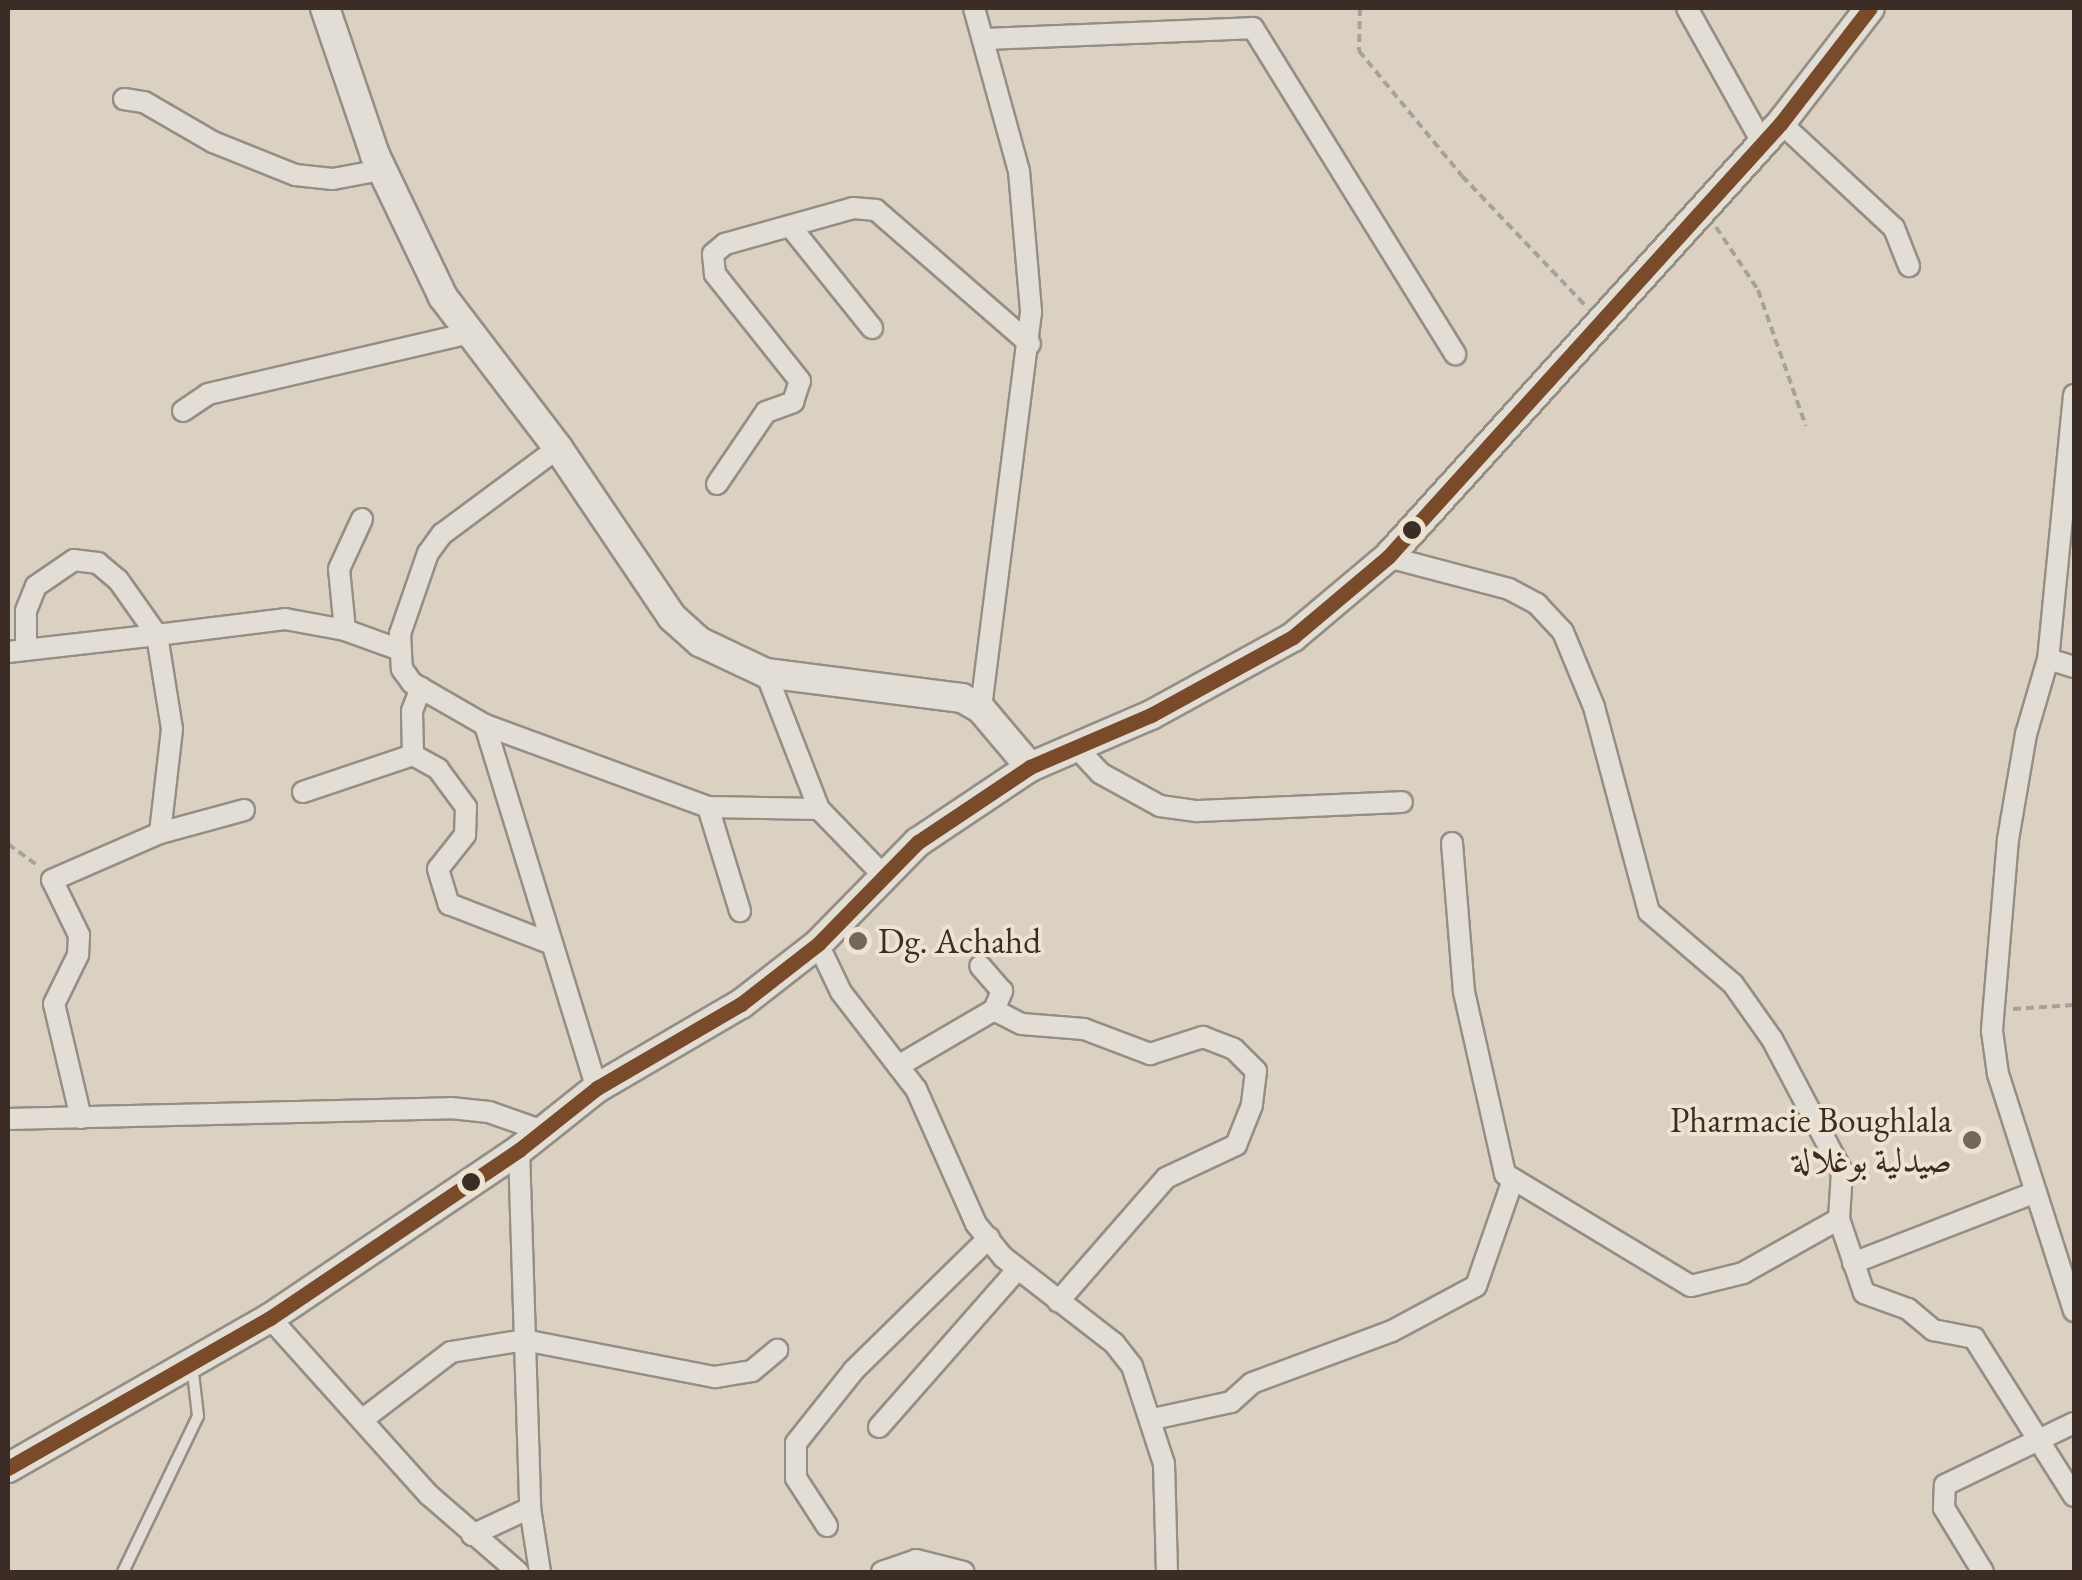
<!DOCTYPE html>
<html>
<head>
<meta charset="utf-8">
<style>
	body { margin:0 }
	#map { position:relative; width:2082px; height:1580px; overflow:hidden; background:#dad1c2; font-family:"EB Garamond",Amiri,serif }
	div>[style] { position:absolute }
	.path>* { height:4px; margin-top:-2px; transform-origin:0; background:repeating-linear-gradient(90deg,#a7a19b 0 8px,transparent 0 13px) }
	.roads { filter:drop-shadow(2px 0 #958e85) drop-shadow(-2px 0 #958e85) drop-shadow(0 2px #958e85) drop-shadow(0 -2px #958e85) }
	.lane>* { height:10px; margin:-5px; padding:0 5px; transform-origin:5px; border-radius:5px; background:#e2ded6 }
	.street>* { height:20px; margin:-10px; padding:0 10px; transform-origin:10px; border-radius:10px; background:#e2ded6 }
	.secondary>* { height:28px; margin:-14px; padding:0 14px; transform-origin:14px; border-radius:14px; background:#e2ded6 }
	.bus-1>* { height:15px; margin:-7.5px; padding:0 7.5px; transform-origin:7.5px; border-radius:7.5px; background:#7a4b2a }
	.dots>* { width:28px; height:28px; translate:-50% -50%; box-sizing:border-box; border:5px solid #eee2d0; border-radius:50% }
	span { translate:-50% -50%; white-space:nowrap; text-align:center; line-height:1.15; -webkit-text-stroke:8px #eee2d0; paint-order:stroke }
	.poi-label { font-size:35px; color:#3b2d26 }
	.left { translate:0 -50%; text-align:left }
	.right { translate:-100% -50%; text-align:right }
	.frame { position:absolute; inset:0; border:10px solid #3b2d26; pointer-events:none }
</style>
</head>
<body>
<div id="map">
	<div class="path">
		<div style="left:1360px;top:8px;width:43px;rotate:91.3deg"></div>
		<div style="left:1359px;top:51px;width:162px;rotate:50.5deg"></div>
		<div style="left:1462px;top:176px;width:180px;rotate:46.4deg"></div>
		<div style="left:1716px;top:227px;width:76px;rotate:56.3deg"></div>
		<div style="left:1758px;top:290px;width:144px;rotate:70.6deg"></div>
		<div style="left:8px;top:844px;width:37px;rotate:36deg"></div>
		<div style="left:2013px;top:1009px;width:61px;rotate:-3.8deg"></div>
	</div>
	<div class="roads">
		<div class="lane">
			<div style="left:123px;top:1572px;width:173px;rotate:-64.3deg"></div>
			<div style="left:198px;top:1416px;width:52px;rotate:-96.6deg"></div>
		</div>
		<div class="street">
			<div style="left:974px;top:8px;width:169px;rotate:74.6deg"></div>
			<div style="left:1019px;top:171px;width:142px;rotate:85.1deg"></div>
			<div style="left:1031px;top:312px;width:400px;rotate:97.2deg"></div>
			<div style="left:1687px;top:8px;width:154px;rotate:60.8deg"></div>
			<div style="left:983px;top:39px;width:270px;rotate:-2.3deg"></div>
			<div style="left:1253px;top:28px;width:384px;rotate:58.2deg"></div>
			<div style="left:124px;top:99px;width:20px;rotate:9deg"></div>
			<div style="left:144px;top:102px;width:80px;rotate:30.1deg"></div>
			<div style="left:213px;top:142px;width:88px;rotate:21.9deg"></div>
			<div style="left:295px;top:175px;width:38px;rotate:6deg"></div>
			<div style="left:333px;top:179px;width:49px;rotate:-10.6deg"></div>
			<div style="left:1781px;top:123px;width:154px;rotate:42.9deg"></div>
			<div style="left:1894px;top:228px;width:41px;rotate:68.5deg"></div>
			<div style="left:790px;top:226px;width:131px;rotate:51.2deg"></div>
			<div style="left:2074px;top:395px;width:265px;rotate:95.6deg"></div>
			<div style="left:2048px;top:659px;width:78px;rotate:106.3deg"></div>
			<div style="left:2026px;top:734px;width:107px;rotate:99.7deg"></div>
			<div style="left:2008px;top:839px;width:193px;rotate:94.8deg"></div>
			<div style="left:1992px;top:1031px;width:43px;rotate:82.1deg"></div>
			<div style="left:1998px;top:1074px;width:249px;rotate:72.2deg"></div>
			<div style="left:183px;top:411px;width:30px;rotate:-34deg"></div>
			<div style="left:208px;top:394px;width:270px;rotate:-13.1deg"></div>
			<div style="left:558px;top:448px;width:144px;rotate:143.4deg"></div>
			<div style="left:442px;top:534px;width:24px;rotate:126deg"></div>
			<div style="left:428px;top:553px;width:86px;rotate:109.1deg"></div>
			<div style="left:400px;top:634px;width:35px;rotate:87deg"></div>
			<div style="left:402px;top:669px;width:17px;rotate:54deg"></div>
			<div style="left:412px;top:683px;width:84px;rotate:29.9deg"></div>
			<div style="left:485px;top:725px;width:238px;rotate:20.2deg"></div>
			<div style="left:708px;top:807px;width:111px;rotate:1deg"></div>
			<div style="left:717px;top:484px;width:87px;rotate:-55.8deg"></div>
			<div style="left:766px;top:412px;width:29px;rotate:-20deg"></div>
			<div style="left:793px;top:402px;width:22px;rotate:-72deg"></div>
			<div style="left:800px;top:381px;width:137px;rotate:-128.5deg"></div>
			<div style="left:715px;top:274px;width:20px;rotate:-96deg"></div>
			<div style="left:713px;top:254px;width:16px;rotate:-40deg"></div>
			<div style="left:725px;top:244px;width:133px;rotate:-15.7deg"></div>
			<div style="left:853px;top:208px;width:23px;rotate:5deg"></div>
			<div style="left:876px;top:210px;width:204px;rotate:41deg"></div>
			<div style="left:1388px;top:557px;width:125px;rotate:14.8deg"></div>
			<div style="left:1509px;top:589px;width:32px;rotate:28deg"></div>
			<div style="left:1537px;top:604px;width:38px;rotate:47deg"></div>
			<div style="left:1563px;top:632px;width:81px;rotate:67.5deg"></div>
			<div style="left:1594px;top:707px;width:212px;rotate:75deg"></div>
			<div style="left:1649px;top:912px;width:111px;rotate:40.6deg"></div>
			<div style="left:1733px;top:984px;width:67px;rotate:54.7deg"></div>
			<div style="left:1772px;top:1039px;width:150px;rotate:62.2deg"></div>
			<div style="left:1842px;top:1172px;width:47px;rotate:93.7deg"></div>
			<div style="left:1839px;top:1219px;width:78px;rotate:71.3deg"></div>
			<div style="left:1864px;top:1293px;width:47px;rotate:20deg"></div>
			<div style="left:1908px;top:1309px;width:33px;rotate:40deg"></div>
			<div style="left:1933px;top:1330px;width:42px;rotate:11deg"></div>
			<div style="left:1974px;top:1338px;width:187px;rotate:57.7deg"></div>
			<div style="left:345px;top:630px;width:61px;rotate:-95.6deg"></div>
			<div style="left:339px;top:569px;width:55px;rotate:-65.3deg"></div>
			<div style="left:8px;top:652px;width:150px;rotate:-6.5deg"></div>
			<div style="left:157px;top:635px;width:67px;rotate:-125.3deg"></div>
			<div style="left:118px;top:580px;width:26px;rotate:-140deg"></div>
			<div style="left:98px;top:563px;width:24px;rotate:-173deg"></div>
			<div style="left:74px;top:560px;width:46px;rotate:145.6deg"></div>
			<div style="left:36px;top:586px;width:27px;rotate:112deg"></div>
			<div style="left:26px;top:611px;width:37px;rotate:90deg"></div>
			<div style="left:2048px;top:659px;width:27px;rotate:17deg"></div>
			<div style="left:766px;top:673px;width:146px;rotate:68.7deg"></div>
			<div style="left:819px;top:809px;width:92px;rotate:45.9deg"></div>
			<div style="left:485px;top:725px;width:380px;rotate:72.9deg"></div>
			<div style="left:1076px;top:747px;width:35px;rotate:47deg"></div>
			<div style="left:1100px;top:773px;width:68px;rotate:28.8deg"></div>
			<div style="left:1160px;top:806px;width:37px;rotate:8deg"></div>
			<div style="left:1197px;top:811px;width:205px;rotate:-2.5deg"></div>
			<div style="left:413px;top:755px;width:29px;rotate:29deg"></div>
			<div style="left:438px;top:769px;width:47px;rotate:53.6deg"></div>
			<div style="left:466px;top:807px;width:28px;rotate:92deg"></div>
			<div style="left:465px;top:835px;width:43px;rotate:128.5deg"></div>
			<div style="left:438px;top:869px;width:37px;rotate:73deg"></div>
			<div style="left:449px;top:904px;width:110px;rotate:21.2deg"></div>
			<div style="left:303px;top:792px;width:116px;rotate:-18.6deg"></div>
			<div style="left:413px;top:755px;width:44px;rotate:-91.3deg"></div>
			<div style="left:412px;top:711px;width:25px;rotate:-69deg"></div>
			<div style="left:708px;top:807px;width:109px;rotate:72.9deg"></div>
			<div style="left:160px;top:833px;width:105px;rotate:-83.4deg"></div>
			<div style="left:172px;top:729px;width:95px;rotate:-99.1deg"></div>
			<div style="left:157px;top:635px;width:129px;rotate:-7.1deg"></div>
			<div style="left:285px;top:619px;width:61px;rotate:10.4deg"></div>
			<div style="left:345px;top:630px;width:59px;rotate:20deg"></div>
			<div style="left:1452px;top:843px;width:149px;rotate:85.4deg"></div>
			<div style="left:1464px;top:992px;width:187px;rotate:77.3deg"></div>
			<div style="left:1505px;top:1174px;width:217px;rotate:31.1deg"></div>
			<div style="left:1691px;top:1286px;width:54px;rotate:-14deg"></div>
			<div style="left:1743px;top:1273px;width:110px;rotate:-29.4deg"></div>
			<div style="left:818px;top:944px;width:53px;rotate:64.4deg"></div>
			<div style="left:841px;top:992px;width:123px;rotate:52.3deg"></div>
			<div style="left:916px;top:1089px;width:148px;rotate:66deg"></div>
			<div style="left:976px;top:1224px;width:43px;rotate:50.7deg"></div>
			<div style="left:1003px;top:1257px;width:140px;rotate:37.8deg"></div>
			<div style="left:1114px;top:1343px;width:29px;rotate:52deg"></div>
			<div style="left:1132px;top:1366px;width:103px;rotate:71.9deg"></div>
			<div style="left:1164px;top:1464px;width:108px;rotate:88.4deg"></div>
			<div style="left:994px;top:1010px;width:31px;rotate:27deg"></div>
			<div style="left:1022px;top:1024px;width:62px;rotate:4.6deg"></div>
			<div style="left:1084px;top:1029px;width:71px;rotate:20.7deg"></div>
			<div style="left:1150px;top:1054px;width:56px;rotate:-17.8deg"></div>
			<div style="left:1203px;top:1037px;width:33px;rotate:21deg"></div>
			<div style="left:1234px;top:1049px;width:31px;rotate:45deg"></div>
			<div style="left:1256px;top:1071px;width:34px;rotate:97deg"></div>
			<div style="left:1252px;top:1105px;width:43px;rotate:111.8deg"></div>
			<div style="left:1236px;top:1145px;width:77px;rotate:154.8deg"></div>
			<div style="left:1166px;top:1178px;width:164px;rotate:131.1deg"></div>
			<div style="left:898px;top:1066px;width:111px;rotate:-30.3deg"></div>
			<div style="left:994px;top:1010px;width:21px;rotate:-67deg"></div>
			<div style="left:1002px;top:991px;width:33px;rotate:-131deg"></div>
			<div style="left:81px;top:1118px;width:117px;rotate:-103.3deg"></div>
			<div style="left:54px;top:1004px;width:55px;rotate:-63.9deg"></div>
			<div style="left:78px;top:955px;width:20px;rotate:-87deg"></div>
			<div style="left:79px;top:935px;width:61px;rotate:-116.1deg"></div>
			<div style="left:52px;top:880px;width:118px;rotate:-23.5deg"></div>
			<div style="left:160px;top:833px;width:87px;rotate:-15.3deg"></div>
			<div style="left:8px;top:1119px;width:443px;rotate:-1.4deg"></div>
			<div style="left:451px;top:1108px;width:38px;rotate:6deg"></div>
			<div style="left:489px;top:1112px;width:57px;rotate:19.4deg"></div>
			<div style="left:519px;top:1150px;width:358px;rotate:88.2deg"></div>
			<div style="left:530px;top:1508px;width:65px;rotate:81.1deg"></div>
			<div style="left:1853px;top:1263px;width:196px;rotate:-21.2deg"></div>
			<div style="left:270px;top:1318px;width:238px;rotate:48.1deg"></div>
			<div style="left:429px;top:1495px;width:118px;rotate:40.9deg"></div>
			<div style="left:1153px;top:1419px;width:80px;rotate:-12.3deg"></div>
			<div style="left:1231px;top:1402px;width:28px;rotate:-42deg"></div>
			<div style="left:1252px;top:1383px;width:149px;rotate:-20.4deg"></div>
			<div style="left:1392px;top:1331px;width:95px;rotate:-28.2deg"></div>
			<div style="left:1476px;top:1286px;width:112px;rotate:-70.8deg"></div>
			<div style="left:362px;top:1420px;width:112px;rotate:-37.4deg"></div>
			<div style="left:451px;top:1352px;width:74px;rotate:-9.3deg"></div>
			<div style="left:524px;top:1340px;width:195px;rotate:11deg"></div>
			<div style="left:715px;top:1377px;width:37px;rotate:-9deg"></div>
			<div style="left:752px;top:1371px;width:33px;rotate:-40deg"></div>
			<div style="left:879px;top:1427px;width:209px;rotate:-48.7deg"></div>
			<div style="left:827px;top:1526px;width:57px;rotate:-122.9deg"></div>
			<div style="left:796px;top:1478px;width:35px;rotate:-90deg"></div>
			<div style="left:796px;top:1443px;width:93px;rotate:-51.5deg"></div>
			<div style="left:854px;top:1370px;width:189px;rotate:-44.4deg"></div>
			<div style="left:472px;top:1535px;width:64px;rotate:-25deg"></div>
			<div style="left:882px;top:1572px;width:36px;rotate:-19deg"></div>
			<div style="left:916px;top:1560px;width:49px;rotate:14deg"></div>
			<div style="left:1983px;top:1572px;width:75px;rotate:-121.4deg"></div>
			<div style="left:1944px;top:1508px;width:23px;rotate:-88deg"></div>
			<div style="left:1945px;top:1485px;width:143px;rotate:-25.7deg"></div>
		</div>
		<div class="secondary">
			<div style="left:325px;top:8px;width:155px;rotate:71.2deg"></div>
			<div style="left:375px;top:155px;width:157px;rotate:64.4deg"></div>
			<div style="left:443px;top:297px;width:190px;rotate:52.7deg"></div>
			<div style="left:558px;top:448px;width:204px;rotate:56deg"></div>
			<div style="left:672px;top:617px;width:38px;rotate:42deg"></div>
			<div style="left:700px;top:642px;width:73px;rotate:25.2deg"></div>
			<div style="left:766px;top:673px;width:198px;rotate:7.3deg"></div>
			<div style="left:962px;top:698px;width:22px;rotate:30deg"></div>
			<div style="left:981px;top:709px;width:76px;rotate:49.8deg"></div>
			<div style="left:8px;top:1468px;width:302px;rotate:-29.8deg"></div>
			<div style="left:270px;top:1318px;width:300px;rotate:-34deg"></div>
			<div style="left:519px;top:1150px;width:100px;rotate:-38.5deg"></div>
			<div style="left:597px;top:1088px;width:167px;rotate:-30.3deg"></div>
			<div style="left:741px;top:1004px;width:98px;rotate:-37.9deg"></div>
			<div style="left:818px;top:944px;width:143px;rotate:-45.6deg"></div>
			<div style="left:918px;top:842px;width:135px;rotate:-33.8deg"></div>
			<div style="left:1030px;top:767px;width:132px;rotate:-23.3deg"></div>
			<div style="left:1151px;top:715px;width:162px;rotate:-28.8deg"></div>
			<div style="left:1293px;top:637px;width:124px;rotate:-40.1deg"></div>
			<div style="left:1388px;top:557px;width:585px;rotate:-47.84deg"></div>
			<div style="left:1781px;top:123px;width:145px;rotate:-52.3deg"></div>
		</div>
	</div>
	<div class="bus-1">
		<div style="left:8px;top:1468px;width:302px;rotate:-29.8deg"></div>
		<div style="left:270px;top:1318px;width:300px;rotate:-34deg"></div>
		<div style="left:519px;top:1150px;width:100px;rotate:-38.5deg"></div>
		<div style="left:597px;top:1088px;width:167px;rotate:-30.3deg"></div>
		<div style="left:741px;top:1004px;width:98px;rotate:-37.9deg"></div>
		<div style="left:818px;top:944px;width:143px;rotate:-45.6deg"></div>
		<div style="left:918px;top:842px;width:135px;rotate:-33.8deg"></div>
		<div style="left:1030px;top:767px;width:132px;rotate:-23.3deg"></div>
		<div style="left:1151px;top:715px;width:162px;rotate:-28.8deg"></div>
		<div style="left:1293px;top:637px;width:124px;rotate:-40.1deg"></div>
		<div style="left:1388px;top:557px;width:585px;rotate:-47.84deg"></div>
		<div style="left:1781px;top:123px;width:145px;rotate:-52.3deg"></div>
	</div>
	<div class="dots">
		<div style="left:1412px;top:530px;background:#3b2d26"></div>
		<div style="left:858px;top:941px;background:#73665d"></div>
		<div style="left:1972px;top:1140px;background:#73665d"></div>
		<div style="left:471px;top:1182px;background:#3b2d26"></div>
	</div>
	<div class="poi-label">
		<span class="left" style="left:878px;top:941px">Dg. Achahd</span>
		<span class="right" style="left:1952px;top:1140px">Pharmacie Boughlala<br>صيدلية بوغلالة</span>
	</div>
	<div class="frame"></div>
</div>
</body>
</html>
